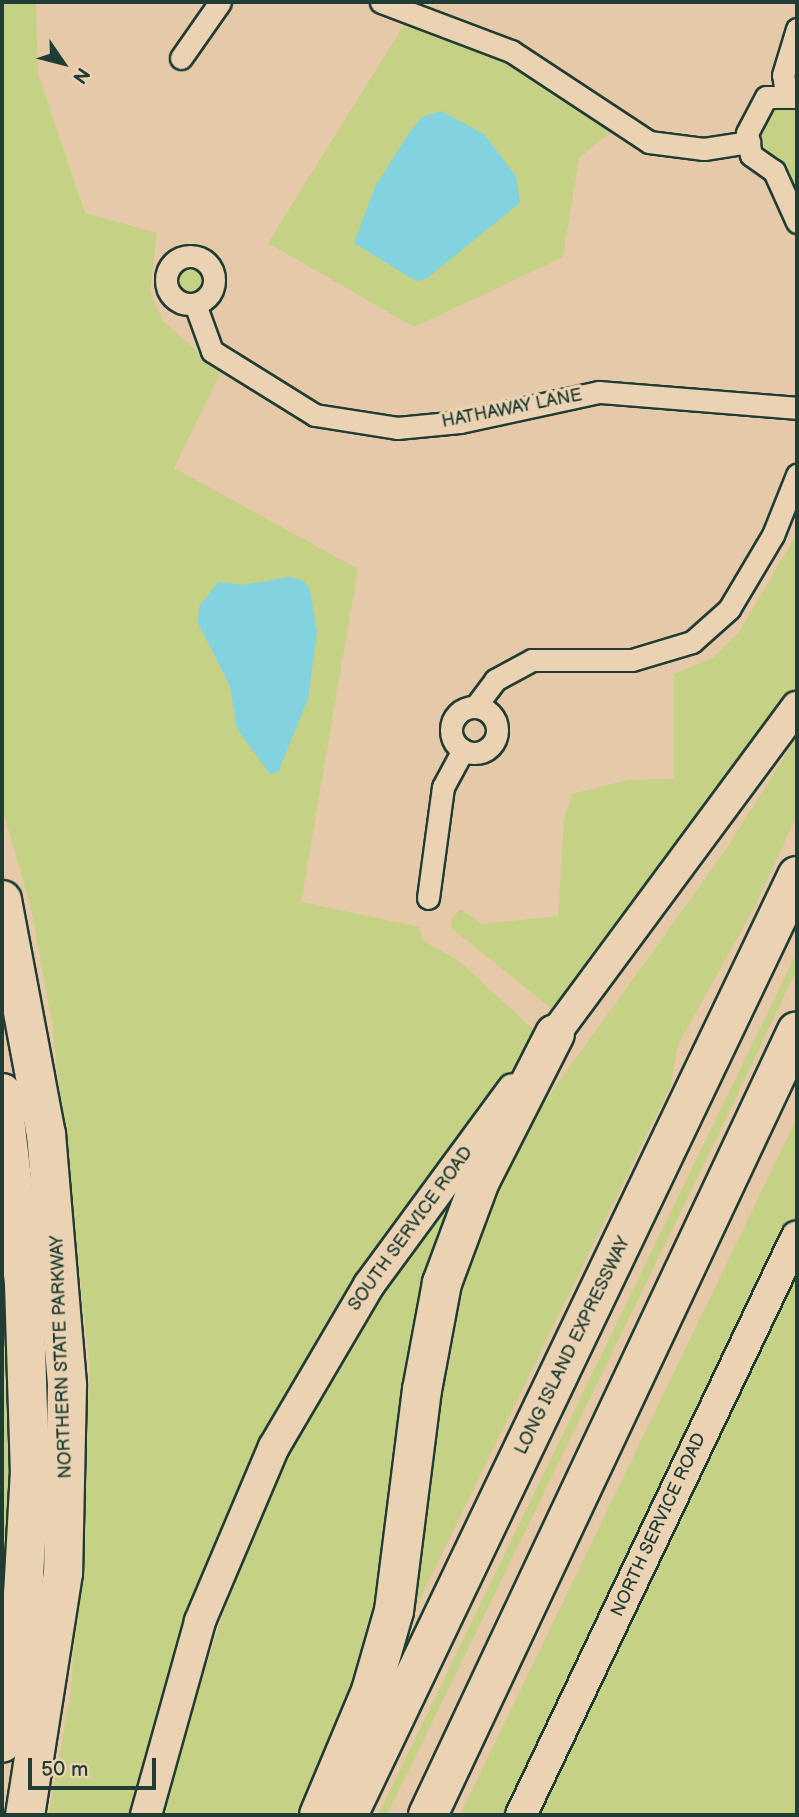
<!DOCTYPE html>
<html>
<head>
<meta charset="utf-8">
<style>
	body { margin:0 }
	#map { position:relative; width:799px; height:1817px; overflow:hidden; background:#e6c9a8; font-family:"Balsamiq Sans",sans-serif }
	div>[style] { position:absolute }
	.green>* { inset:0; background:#c5d184 }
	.round { border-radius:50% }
	.water>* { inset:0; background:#83d2df }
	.roads { filter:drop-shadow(2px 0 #1f3d34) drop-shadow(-2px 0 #1f3d34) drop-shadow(0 2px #1f3d34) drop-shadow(0 -2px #1f3d34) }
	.minor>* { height:21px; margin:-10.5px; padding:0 10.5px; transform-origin:10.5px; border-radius:10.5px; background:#ead2b2 }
	.minor>.ring { margin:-10.5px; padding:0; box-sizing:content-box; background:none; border:21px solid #ead2b2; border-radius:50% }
	.secondary>* { height:30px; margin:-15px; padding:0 15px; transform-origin:15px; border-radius:15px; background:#ead2b2 }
	.motorway>* { height:38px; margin:-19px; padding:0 19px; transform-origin:19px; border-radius:19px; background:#ead2b2 }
	span { translate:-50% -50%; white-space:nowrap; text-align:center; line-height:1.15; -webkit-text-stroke:7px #ead2b2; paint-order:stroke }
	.street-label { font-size:18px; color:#1f3d34 }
	.frame { position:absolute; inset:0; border:4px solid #1f3d34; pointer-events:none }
	.north { position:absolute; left:28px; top:28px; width:70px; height:70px; -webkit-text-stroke:5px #ead2b2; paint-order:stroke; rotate:125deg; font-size:19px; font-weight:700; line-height:28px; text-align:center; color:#1f3d34 }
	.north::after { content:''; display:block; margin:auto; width:24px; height:32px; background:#1f3d34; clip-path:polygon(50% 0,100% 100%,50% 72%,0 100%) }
	.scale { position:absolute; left:28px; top:1758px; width:128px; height:32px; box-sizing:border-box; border:4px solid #1f3d34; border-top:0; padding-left:9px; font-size:21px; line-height:24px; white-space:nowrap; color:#1f3d34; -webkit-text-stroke:5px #ead2b2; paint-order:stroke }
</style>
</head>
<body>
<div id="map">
	<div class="green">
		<div style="clip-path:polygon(2px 2px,36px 2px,38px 74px,85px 213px,157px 233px,150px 291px,163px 321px,221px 372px,174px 468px,358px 569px,301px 902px,420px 927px,422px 940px,459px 961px,537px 1033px,277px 1414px,137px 1815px,49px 1815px,71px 1691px,90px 1368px,52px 1022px,31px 909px,2px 807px)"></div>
		<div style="clip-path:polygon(412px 12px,450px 25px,622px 123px,579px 158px,563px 257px,414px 327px,268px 243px)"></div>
		<div style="clip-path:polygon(797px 97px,797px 222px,751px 155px,754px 113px)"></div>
		<div class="round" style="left:166px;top:255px;width:48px;height:48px"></div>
		<div style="clip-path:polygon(797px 534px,797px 685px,557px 1013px,451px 928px,451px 921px,460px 909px,482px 924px,558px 916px,564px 820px,572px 794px,628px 780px,674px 779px,674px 674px,714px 657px,739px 632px)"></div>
		<div style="clip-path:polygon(797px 737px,797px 815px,755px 906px,678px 1045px,670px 1087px,395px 1650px,444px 1334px,505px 1157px,725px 851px)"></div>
		<div style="clip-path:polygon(797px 952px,797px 969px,723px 1125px,387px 1815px,378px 1815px)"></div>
		<div style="clip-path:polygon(797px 1118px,797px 1217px,724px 1375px,509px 1815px,460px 1815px)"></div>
		<div style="clip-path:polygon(473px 1179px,365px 1680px,308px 1815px,164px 1815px,178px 1752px,245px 1547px,330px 1374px,443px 1210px)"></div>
		<div style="clip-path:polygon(2px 1187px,16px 1368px,2px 1682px)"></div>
		<div style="clip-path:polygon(797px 1236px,797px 1815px,521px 1815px)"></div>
	</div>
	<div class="water">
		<div style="clip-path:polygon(441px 111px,484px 134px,516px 176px,520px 203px,426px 279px,416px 281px,354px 243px,375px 187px,409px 133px,422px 117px)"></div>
		<div style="clip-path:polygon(288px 577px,303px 580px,310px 590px,317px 633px,308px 699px,278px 772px,270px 774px,237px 729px,230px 686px,198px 623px,199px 607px,218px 582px,244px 585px)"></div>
	</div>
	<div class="roads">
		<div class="minor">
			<div style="left:381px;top:2px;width:139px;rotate:20.7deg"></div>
			<div style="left:511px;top:51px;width:165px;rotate:33.4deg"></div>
			<div style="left:649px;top:142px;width:55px;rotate:7.3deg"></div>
			<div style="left:704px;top:149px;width:46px;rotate:-8.8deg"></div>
			<div style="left:181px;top:58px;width:68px;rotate:-55.1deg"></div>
			<div style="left:786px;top:93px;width:18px;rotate:-99deg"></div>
			<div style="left:783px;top:75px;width:48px;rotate:-73.1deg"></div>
			<div style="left:797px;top:97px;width:31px;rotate:180deg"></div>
			<div style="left:766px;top:97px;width:41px;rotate:117.8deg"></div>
			<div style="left:747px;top:133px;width:22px;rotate:80deg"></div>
			<div style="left:751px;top:155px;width:28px;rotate:35deg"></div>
			<div style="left:774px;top:171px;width:56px;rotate:65.7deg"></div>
			<div class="ring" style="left:166px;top:256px;width:27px;height:27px"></div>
			<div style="left:195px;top:304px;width:50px;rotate:70.1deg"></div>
			<div style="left:212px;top:351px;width:121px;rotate:31.9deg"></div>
			<div style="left:315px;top:415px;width:83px;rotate:9deg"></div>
			<div style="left:397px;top:428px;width:63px;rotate:-5.4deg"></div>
			<div style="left:460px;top:422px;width:142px;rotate:-12.2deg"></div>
			<div style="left:599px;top:392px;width:199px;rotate:4.6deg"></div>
			<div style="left:475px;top:707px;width:34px;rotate:-53deg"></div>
			<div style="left:495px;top:680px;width:42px;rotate:-28.4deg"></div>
			<div style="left:532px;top:660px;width:100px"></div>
			<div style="left:632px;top:660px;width:63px;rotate:-16.7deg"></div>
			<div style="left:692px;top:642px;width:50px;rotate:-41.7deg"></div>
			<div style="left:729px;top:609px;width:86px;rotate:-59.3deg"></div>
			<div style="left:773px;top:535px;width:65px;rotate:-68.2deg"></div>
			<div class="ring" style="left:451px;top:707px;width:25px;height:25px"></div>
			<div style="left:428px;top:898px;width:112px;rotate:-82.3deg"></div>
			<div style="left:443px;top:787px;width:42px;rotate:-61.6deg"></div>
		</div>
		<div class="secondary">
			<div style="left:543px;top:1050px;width:427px;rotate:-53.5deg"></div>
			<div style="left:146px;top:1815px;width:201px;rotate:-74.4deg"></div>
			<div style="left:200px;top:1621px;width:189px;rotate:-67deg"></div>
			<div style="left:274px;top:1447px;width:188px;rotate:-59.6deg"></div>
			<div style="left:369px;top:1285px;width:243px;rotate:-53.7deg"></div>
			<div style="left:521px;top:1815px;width:641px;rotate:-64.51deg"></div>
		</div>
		<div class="motorway">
			<div style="left:2px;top:900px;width:238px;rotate:79.4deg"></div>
			<div style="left:46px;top:1134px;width:253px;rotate:85.2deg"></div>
			<div style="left:67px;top:1386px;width:187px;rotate:91.2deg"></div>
			<div style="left:63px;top:1573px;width:245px;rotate:98.9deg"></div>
			<div style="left:2px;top:1093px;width:192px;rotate:83.4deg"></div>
			<div style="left:24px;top:1284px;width:186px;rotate:88.2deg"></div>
			<div style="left:30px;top:1470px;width:124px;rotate:93.2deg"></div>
			<div style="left:23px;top:1594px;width:150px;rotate:98deg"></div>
			<div style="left:319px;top:1815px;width:134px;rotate:-67.2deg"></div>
			<div style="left:371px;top:1691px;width:83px;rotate:-74deg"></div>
			<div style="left:394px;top:1611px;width:223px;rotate:-82.8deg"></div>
			<div style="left:422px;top:1390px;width:109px;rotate:-79.4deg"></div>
			<div style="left:442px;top:1283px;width:109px;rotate:-69.6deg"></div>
			<div style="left:480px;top:1181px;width:165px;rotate:-63deg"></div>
			<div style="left:348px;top:1815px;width:1041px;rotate:-64.44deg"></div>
			<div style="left:428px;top:1815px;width:866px;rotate:-64.8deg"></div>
		</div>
	</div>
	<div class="street-label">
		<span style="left:512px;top:409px;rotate:-11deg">HATHAWAY LANE</span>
		<span style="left:411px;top:1229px;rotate:-54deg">SOUTH SERVICE ROAD</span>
		<span style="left:573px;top:1346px;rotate:-64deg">LONG ISLAND EXPRESSWAY</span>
		<span style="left:62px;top:1357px;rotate:-92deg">NORTHERN STATE PARKWAY</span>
		<span style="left:659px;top:1525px;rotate:-65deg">NORTH SERVICE ROAD</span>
	</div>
	<div class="frame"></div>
	<div class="north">N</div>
	<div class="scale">50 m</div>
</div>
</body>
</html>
